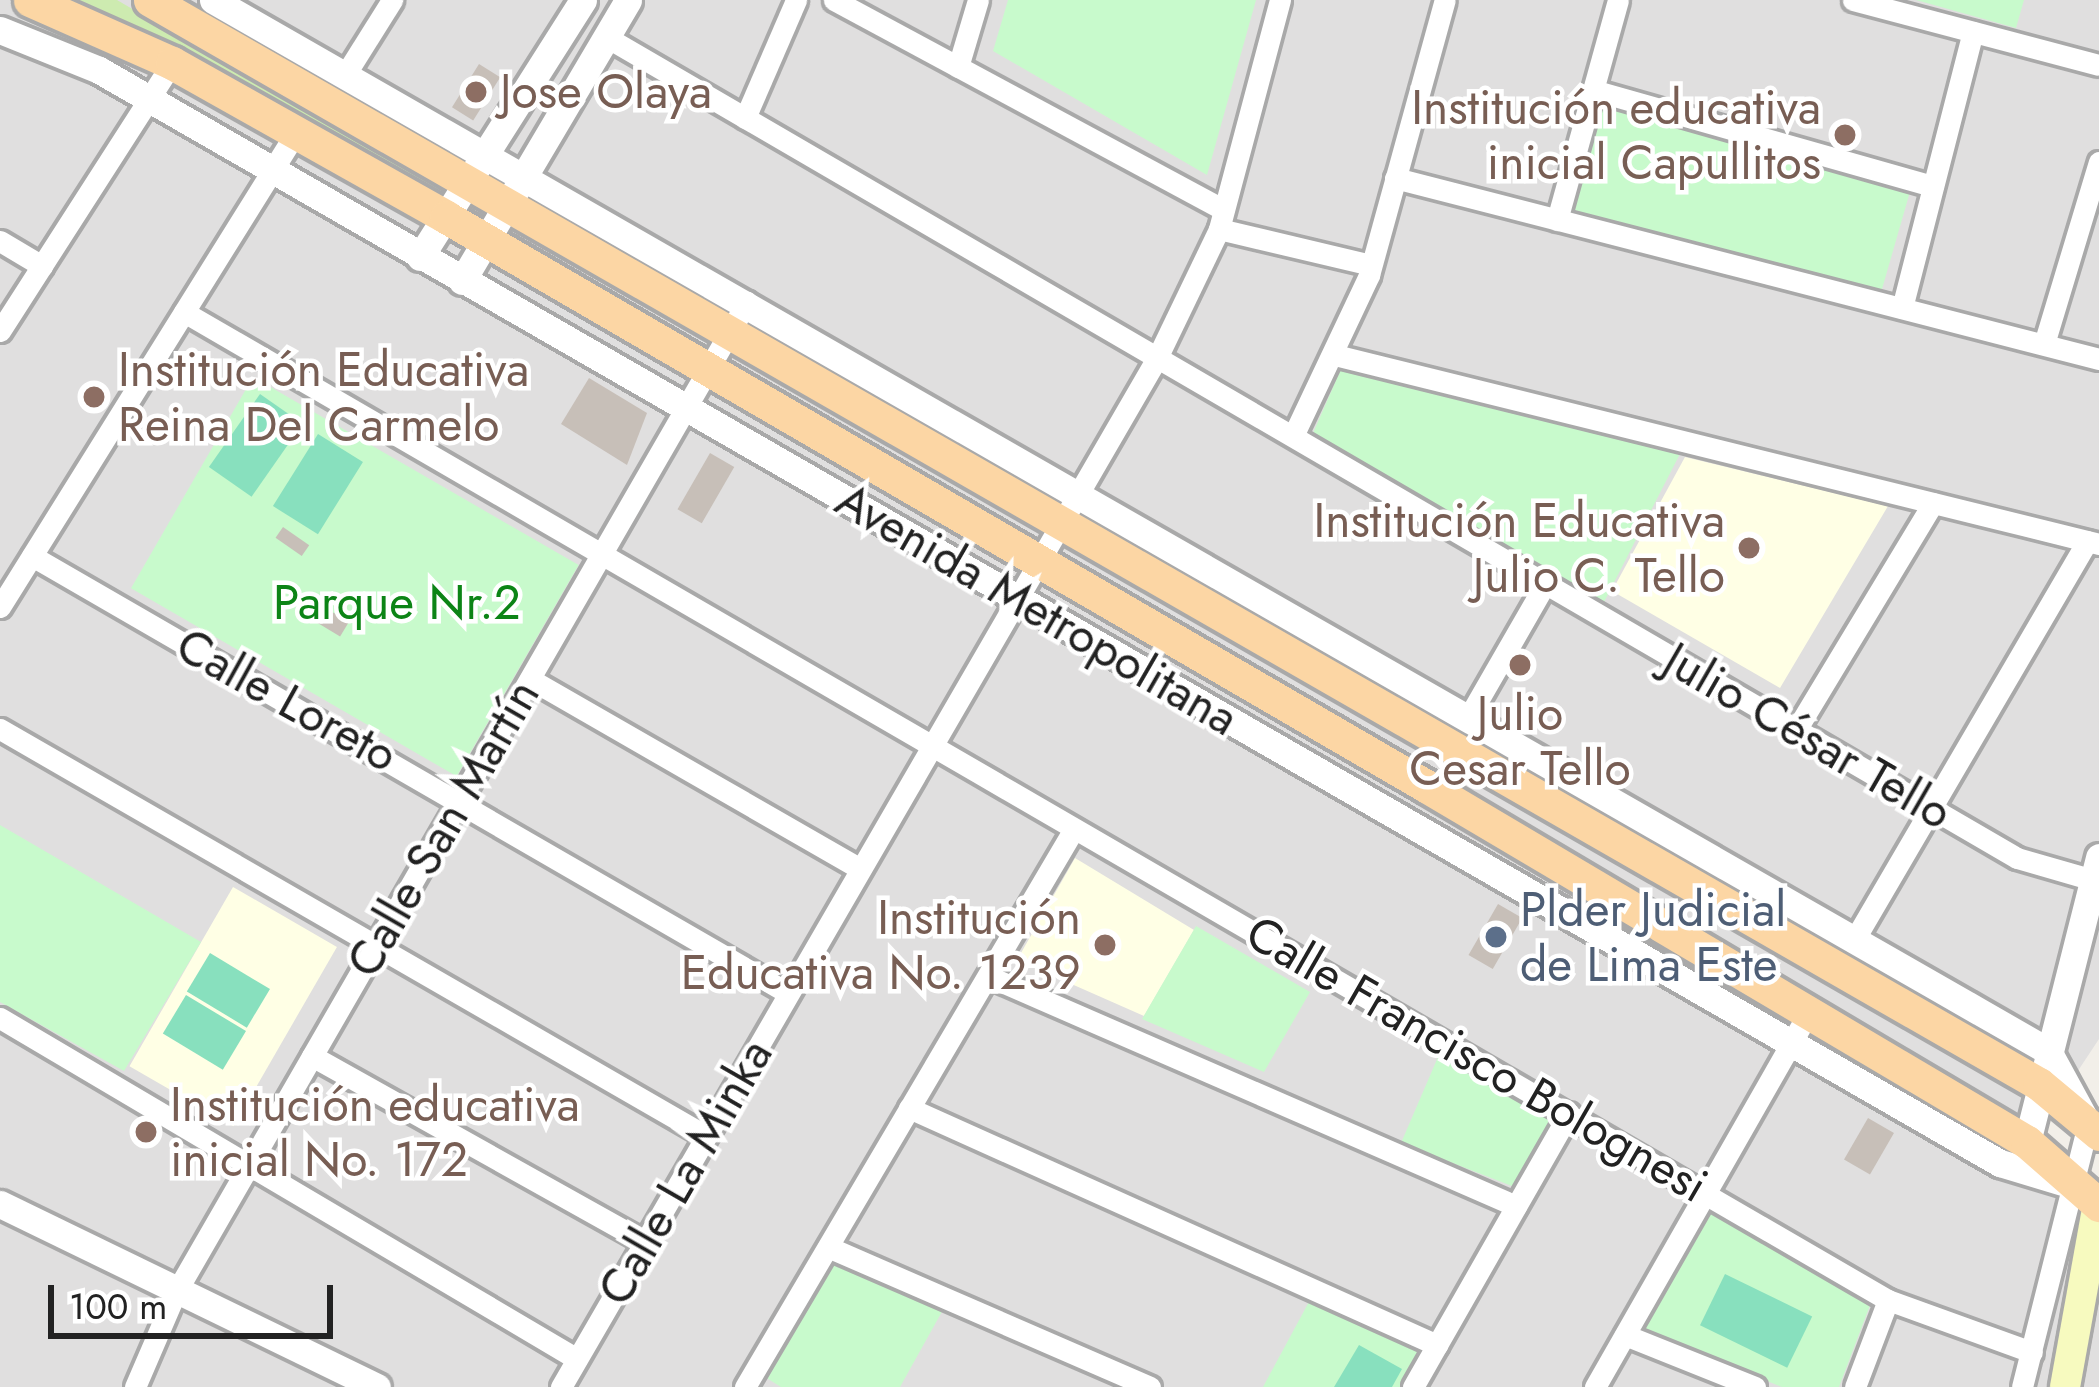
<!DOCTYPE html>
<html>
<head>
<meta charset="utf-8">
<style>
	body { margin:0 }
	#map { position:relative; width:2099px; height:1387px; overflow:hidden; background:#f2efe9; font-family:Jost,sans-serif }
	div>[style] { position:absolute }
	.residential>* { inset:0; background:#e0dfdf }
	.education>* { inset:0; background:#ffffe5; transform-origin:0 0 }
	.grass>* { inset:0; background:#cdebb0 }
	.park>* { inset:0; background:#c8facc; transform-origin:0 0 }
	.pitch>* { inset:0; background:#88e0be; transform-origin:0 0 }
	.building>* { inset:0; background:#c7bfb8; transform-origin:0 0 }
	.roads { filter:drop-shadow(3px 0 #a9a9a9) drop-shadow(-3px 0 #a9a9a9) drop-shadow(0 3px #a9a9a9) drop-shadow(0 -3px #a9a9a9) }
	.minor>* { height:21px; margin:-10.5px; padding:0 10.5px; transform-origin:10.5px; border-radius:10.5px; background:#fff }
	.tertiary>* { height:27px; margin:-13.5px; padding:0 13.5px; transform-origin:13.5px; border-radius:13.5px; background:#fff }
	.secondary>* { height:30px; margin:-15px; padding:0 15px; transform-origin:15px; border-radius:15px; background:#f7fabf }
	.primary>* { height:33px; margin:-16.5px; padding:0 16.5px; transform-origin:16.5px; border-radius:16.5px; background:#fcd6a4 }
	.dots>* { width:33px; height:33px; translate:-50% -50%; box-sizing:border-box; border:6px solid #fff; border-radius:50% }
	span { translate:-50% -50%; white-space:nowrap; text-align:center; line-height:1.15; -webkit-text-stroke:9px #fff; paint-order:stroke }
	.education-label { font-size:48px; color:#785e54 }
	.left { translate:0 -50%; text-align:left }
	.right { translate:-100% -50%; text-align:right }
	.park-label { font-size:48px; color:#0c8416 }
	.street-label { font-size:48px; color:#222 }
	.service-label { font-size:48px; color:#4e5e75 }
	.scale { position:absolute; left:48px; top:1285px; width:285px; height:54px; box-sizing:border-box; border:6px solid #222; border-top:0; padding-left:15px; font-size:36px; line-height:42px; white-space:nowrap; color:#222; -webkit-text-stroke:9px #fff; paint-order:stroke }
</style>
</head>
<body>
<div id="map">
	<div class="residential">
		<div style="clip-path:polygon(0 0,2099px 0,2099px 1039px,2021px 1157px,2099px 1251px,2099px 1387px,0 1387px)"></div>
	</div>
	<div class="education">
		<div style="clip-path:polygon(1685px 457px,1888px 506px,1780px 688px,1612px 591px)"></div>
		<div style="clip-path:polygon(1075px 858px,1194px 930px,1144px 1016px,1017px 960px)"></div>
		<div style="left:233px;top:887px;width:120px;height:207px;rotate:30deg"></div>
	</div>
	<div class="grass">
		<div style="clip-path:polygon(69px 0,117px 0,445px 192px,441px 196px)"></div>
	</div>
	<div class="park">
		<div style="clip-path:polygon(1008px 0,1256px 0,1207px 175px,993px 51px)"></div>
		<div style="clip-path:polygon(1916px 0,2024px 0,2016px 28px)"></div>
		<div style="left:1604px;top:105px;width:318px;height:111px;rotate:16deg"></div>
		<div style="clip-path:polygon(1357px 362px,1683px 448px,1604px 602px,1313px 433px,1341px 369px)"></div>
		<div style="left:253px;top:377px;width:376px;height:244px;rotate:30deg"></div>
		<div style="clip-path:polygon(0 825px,201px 942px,124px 1071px,0 1002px)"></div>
		<div style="clip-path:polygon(1196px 926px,1310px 992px,1264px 1072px,1142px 1019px)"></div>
		<div style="clip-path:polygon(1441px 1050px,1556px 1114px,1517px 1188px,1401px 1143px)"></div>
		<div style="clip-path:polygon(1713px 1203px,1872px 1300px,1839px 1387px,1782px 1387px,1640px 1330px)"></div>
		<div style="clip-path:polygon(835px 1259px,944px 1308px,900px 1387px,781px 1387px,765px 1377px)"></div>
		<div style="clip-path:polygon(1311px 1298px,1424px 1348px,1402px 1387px,1263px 1387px)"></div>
	</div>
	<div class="pitch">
		<div style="left:260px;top:394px;width:52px;height:89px;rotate:35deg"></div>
		<div style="left:318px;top:434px;width:53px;height:85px;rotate:32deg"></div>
		<div style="left:210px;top:953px;width:70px;height:45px;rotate:31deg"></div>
		<div style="left:186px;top:995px;width:70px;height:45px;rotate:31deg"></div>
		<div style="left:1725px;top:1274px;width:97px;height:57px;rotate:26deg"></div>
		<div style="clip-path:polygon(1359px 1345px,1402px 1369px,1392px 1387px,1334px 1387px)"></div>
	</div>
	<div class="building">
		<div style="left:479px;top:64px;width:25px;height:51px;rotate:32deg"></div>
		<div style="clip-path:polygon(589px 378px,647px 413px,627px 465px,561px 424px)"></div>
		<div style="left:710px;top:453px;width:28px;height:65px;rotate:30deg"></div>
		<div style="left:283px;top:527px;width:32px;height:13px;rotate:35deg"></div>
		<div style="left:324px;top:607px;width:29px;height:17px;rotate:31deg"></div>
		<div style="left:1498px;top:904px;width:28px;height:59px;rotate:30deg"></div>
		<div style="left:1868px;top:1118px;width:30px;height:48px;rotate:30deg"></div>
	</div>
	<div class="roads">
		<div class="minor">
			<div style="left:834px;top:0;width:441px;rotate:28.3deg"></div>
			<div style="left:1853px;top:0;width:254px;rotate:14.8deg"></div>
			<div style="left:608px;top:38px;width:1630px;rotate:30.2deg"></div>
			<div style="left:2017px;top:858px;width:79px;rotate:16.1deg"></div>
			<div style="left:958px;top:67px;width:70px;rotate:-73.4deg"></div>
			<div style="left:345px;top:75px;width:89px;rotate:-57.9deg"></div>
			<div style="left:1593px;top:90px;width:353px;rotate:15.8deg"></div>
			<div style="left:745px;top:118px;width:129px;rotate:-66.6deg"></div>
			<div style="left:1395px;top:178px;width:727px;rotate:14.42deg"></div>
			<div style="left:1557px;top:220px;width:228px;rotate:-74.5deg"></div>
			<div style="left:1219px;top:229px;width:156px;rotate:13.3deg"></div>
			<div style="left:0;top:241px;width:49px;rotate:30.8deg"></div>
			<div style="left:1902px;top:308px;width:285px;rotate:-75.6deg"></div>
			<div style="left:184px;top:312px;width:1970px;rotate:30.11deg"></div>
			<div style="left:1888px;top:1300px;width:153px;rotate:19.9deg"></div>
			<div style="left:0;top:331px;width:318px;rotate:-57.3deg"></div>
			<div style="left:2044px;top:344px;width:190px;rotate:-73.2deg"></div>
			<div style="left:1339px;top:356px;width:783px;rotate:13.89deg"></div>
			<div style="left:1294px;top:434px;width:176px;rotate:-64.7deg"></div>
			<div style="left:1369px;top:275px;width:285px;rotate:-74.6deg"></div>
			<div style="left:32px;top:556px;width:873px;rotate:30.03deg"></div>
			<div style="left:0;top:607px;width:557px;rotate:-58.05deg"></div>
			<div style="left:530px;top:679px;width:381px;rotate:29.9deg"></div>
			<div style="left:1468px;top:718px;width:155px;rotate:-60.1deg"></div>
			<div style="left:0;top:729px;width:815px;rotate:29.96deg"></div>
			<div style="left:1796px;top:730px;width:265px;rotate:-58.9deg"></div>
			<div style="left:1853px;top:942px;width:464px;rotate:-59.7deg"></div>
			<div style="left:988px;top:976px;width:576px;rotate:23.54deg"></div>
			<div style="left:0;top:1018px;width:670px;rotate:30.58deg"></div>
			<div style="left:312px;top:1056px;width:381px;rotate:29.2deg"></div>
			<div style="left:909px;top:1108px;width:579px;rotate:24.17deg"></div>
			<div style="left:828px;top:1247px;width:351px;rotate:23.5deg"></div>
			<div style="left:1625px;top:1335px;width:140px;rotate:21.8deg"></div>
			<div style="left:135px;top:1387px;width:103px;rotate:-66.7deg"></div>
			<div style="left:176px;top:1292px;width:1143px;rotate:-60.03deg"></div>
			<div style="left:561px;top:1387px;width:1189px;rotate:-59.92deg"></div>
			<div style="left:1157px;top:358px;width:143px;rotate:-64.3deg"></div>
			<div style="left:1219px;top:229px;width:237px;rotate:-75.1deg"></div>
			<div style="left:745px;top:1387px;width:648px;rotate:-59.48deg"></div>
			<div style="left:1413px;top:1387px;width:315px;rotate:-60.3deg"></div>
			<div style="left:1595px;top:1387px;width:426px;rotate:-60.3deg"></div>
			<div style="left:1855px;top:1387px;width:93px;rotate:-69.2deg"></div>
			<div style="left:2022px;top:1387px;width:271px;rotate:-75.9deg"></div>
		</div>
		<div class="tertiary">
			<div style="left:213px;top:0;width:2115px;rotate:29.8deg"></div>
			<div style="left:2048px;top:1051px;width:77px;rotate:61.4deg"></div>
			<div style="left:0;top:30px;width:107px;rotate:22deg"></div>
			<div style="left:99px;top:70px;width:2193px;rotate:29.9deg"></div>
			<div style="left:2000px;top:1163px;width:76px;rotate:16.8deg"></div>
			<div style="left:420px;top:257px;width:304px;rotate:-57.6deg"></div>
			<div style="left:462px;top:281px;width:326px;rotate:-59.4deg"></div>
			<div style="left:2027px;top:1142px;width:294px;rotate:-75.8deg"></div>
			<div style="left:0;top:1204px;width:419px;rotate:25.9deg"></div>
		</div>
		<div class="secondary">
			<div style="left:2065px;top:1387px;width:186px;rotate:-79.8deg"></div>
		</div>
		<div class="primary">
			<div style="left:30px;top:0;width:155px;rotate:23.9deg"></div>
			<div style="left:172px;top:63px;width:314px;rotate:29.3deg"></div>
			<div style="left:446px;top:217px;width:1133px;rotate:30.14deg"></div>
			<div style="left:1426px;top:786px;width:699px;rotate:30.64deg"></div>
			<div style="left:2027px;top:1142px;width:96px;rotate:41.2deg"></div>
			<div style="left:150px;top:0;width:2178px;rotate:29.85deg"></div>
			<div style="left:2039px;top:1084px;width:78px;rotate:39.8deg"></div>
		</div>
	</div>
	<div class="dots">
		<div style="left:476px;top:92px;background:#8d6e63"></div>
		<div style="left:1845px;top:135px;background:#8d6e63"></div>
		<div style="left:94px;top:397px;background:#8d6e63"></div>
		<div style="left:1749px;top:548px;background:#8d6e63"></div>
		<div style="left:1520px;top:665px;background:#8d6e63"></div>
		<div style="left:1496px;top:937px;background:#5c6f8a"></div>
		<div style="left:1105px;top:945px;background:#8d6e63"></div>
		<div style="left:146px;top:1132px;background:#8d6e63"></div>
	</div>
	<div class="education-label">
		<span class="left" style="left:500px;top:92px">Jose Olaya</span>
		<span class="right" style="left:1821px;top:135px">Institución educativa<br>inicial Capullitos</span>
		<span class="left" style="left:118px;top:397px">Institución Educativa<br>Reina Del Carmelo</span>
		<span class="right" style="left:1725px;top:548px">Institución Educativa<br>Julio C. Tello</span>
		<span style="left:1520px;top:741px">Julio<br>Cesar Tello</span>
		<span class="right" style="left:1081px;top:945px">Institución<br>Educativa No. 1239</span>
		<span class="left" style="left:170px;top:1132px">Institución educativa<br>inicial No. 172</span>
	</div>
	<div class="park-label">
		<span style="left:397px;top:603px">Parque Nr.2</span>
	</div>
	<div class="street-label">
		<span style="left:1037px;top:609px;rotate:30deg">Avenida Metropolitana</span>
		<span style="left:287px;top:700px;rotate:29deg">Calle Loreto</span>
		<span style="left:1808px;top:736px;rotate:30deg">Julio César Tello</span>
		<span style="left:443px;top:828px;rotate:-60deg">Calle San Martín</span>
		<span style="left:1477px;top:1059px;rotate:30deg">Calle Francisco Bolognesi</span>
		<span style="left:685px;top:1172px;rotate:-60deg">Calle La Minka</span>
	</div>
	<div class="service-label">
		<span class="left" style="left:1520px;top:937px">Plder Judicial<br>de Lima Este</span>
	</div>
	<div class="scale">100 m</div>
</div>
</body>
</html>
